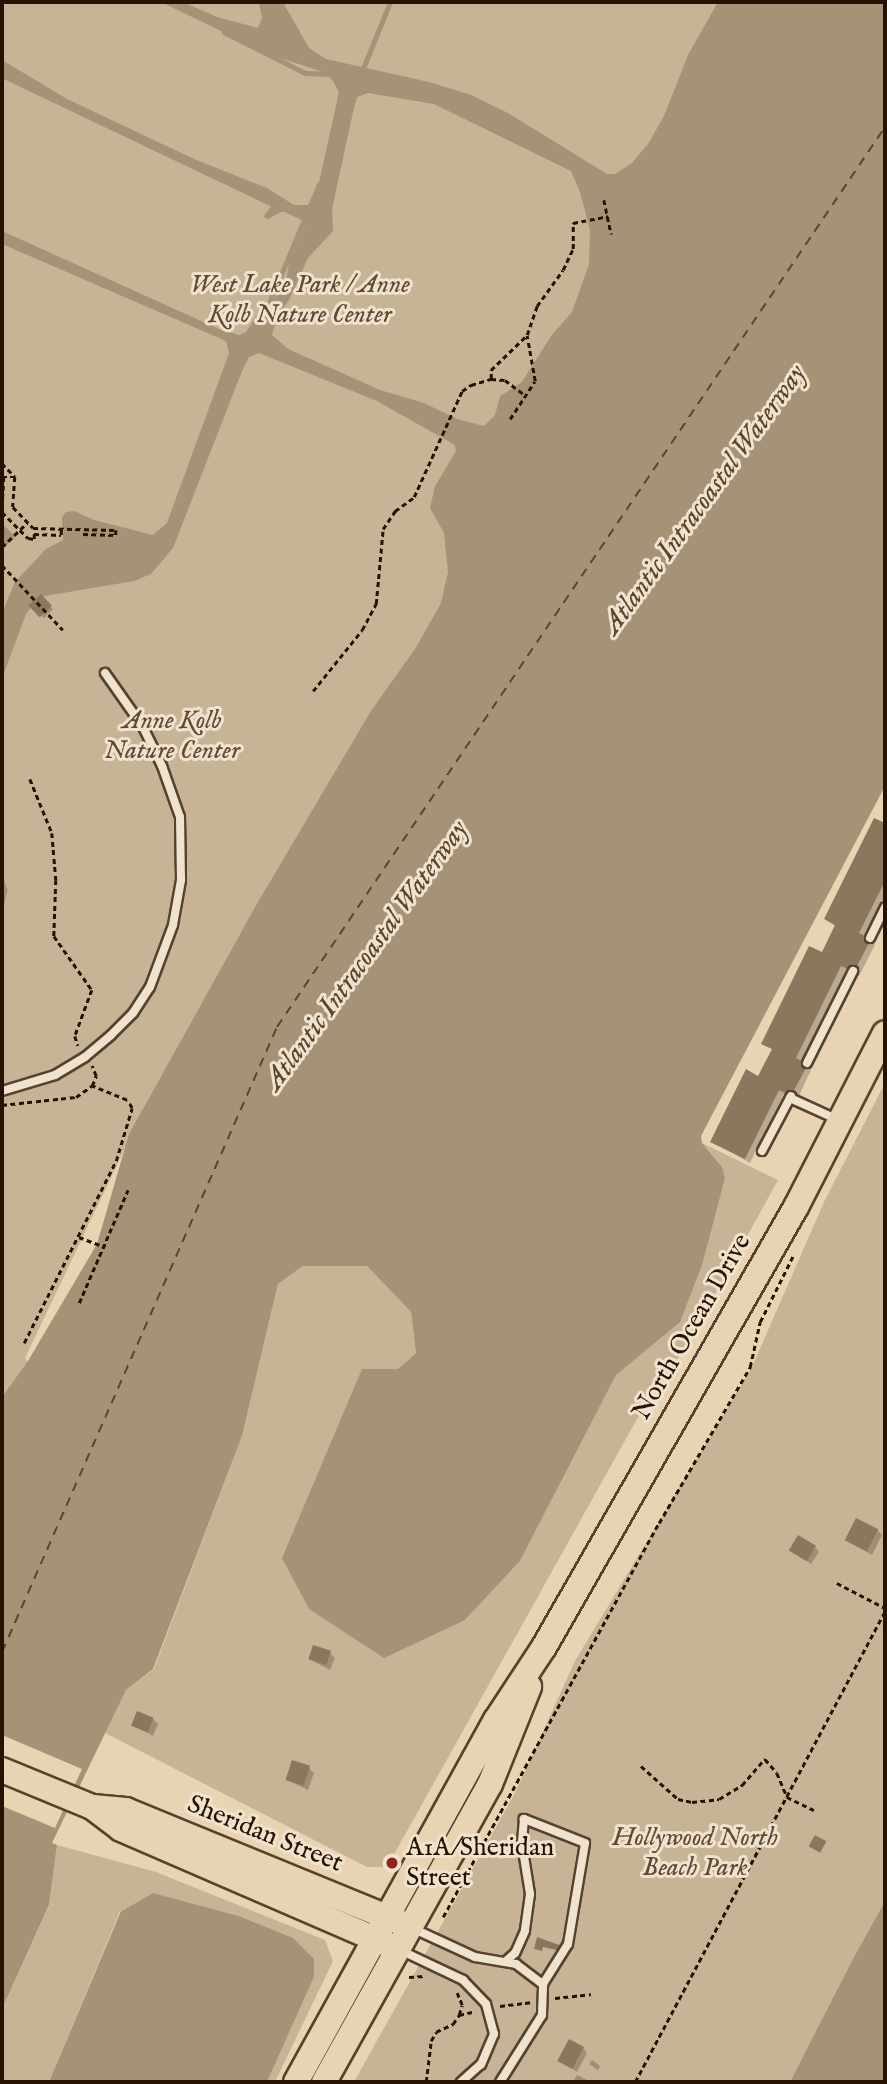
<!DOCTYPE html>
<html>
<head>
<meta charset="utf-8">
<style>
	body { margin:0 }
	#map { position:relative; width:887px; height:2084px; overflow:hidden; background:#e8d4b3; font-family:"IM FELL English",serif }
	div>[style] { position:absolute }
	.green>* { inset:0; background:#c7b395 }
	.water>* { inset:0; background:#a69276 }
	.pier>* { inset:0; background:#e8d4b3 }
	.shadow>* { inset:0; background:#0003; transform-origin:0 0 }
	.stream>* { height:4.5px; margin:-2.25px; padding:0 2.25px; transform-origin:2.25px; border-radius:2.25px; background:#a69276 }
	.ferry>* { height:2px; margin-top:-1px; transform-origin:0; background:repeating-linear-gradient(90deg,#594530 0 9px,transparent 0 16px) }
	.building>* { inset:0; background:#8b775e; transform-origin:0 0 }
	.path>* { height:2.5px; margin-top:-1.25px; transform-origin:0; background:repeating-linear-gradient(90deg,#261201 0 5px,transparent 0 8.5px) }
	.roads { filter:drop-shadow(2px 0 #56422e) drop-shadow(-2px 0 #56422e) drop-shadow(0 2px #56422e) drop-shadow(0 -2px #56422e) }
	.service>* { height:8px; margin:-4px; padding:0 4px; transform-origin:4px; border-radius:4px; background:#f0e3ce }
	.primary>* { height:24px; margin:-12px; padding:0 12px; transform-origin:12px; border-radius:12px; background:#e8d4b3 }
	.dots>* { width:19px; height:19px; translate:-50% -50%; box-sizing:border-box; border:4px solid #f0e3ce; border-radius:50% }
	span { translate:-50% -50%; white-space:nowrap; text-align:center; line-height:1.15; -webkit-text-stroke:6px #f0e3ce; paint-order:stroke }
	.park-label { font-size:26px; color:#5e4a35; font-style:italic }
	.street-label { font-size:26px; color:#261201 }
	.poi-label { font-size:26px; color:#261201 }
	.left { translate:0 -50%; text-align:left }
	.water-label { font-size:28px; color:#594530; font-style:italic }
	.frame { position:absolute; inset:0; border:4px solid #261201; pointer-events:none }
</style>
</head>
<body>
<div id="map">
	<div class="green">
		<div style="clip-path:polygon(2px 2px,725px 2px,549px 493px,281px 863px,147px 1102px,25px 1358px,28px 1362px,2px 1397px)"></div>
		<div style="clip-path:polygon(885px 1083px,885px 1901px,790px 2082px,354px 2082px,515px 1793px,575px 1661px,752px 1367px,824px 1202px)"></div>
		<div style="clip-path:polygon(702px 1143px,778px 1180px,686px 1347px,642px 1410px,387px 1867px,367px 1867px,105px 1733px,126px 1690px,154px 1669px,242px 1436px,278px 1284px,303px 1266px,367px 1266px,411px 1312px,416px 1353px,398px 1369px,305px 1506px,282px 1558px,465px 1620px,520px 1561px,616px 1375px,629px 1362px,722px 1167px)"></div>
		<div style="clip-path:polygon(57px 1845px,156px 1872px,325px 1940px,333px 1961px,275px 2082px,267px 2082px,314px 1977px,293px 1938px,239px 1916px,153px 1893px,120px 1911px,49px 2082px,2px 2082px,2px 2009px,49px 1906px)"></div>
	</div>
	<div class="water">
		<div style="clip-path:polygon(evenodd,161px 2px,183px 2px,217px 17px,258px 28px,264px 13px,262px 2px,283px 2px,309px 48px,326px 59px,429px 82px,471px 95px,508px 113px,607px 174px,615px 174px,632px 163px,648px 144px,664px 116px,688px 55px,718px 2px,885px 2px,885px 786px,701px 1136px,702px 1143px,722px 1167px,725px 1178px,702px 1265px,680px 1322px,616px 1375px,520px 1561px,465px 1620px,384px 1658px,309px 1609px,282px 1558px,362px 1369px,398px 1369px,416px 1353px,411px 1312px,367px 1266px,303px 1266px,278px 1284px,242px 1436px,153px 1669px,126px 1690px,52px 1843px,57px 1845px,49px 1905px,2px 2009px,2px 1397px,28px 1361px,97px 1244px,129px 1134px,258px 902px,371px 711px,415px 649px,441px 603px,448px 572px,444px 533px,430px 508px,435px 486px,456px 451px,455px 445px,377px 401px,259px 353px,249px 357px,242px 371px,173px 548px,151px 574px,134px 581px,39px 597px,26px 614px,2px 678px,2px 613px,15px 582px,46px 549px,63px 540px,62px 517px,66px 512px,74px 511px,94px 520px,153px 535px,167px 523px,229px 353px,226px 341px,2px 244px,2px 231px,219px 329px,239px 335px,246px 332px,257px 315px,273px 301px,286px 281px,289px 263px,307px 221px,293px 212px,281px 212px,268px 219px,263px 217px,272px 205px,266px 199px,2px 75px,2px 60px,67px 99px,194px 159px,267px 188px,294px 205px,314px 205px,339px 92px,333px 81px,326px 73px,271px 55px,161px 2px,368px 93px,434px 104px,571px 171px,580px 192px,590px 230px,589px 264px,572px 312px,551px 336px,522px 382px,500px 396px,495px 415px,484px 426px,457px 419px,424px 403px,380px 390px,288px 349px,272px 335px,277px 317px,289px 300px,308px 258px,333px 231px,332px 209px,353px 112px,357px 97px,368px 93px)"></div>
		<div style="clip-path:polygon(153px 1893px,239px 1916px,293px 1938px,314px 1959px,314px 1977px,267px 2082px,49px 2082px,121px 1911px)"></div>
		<div style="clip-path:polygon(885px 1901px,885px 2082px,790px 2082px,852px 1961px)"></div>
	</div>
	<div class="pier">
		<div style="clip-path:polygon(2px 1735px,82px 1769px,55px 1828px,2px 1806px)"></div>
	</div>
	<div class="shadow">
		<div style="clip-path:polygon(2px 523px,15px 537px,2px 549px)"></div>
		<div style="left:41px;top:597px;width:17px;height:13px;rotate:45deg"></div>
		<div style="clip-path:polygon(875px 820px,885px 825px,885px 895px,864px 938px,875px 945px,859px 976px,847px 969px,801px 1062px,811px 1070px,797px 1100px,784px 1094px,750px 1163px,713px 1142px,759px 1078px,773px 1050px,763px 1043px,823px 955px,836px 927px,826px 919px)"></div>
		<div style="clip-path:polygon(877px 1530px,882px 1535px,872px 1555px,847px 1541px)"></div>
		<div style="clip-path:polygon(815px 1547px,819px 1552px,811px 1564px,791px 1551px)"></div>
		<div style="clip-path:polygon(330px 1653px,335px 1658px,330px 1670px,309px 1659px)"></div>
		<div style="clip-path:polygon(153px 1719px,158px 1724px,153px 1736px,134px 1725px)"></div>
		<div style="clip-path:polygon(309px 1768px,314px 1773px,308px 1790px,287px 1780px)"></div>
		<div style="clip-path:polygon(583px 2048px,587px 2053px,577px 2072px,559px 2060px)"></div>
		<div style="clip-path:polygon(592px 2060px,600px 2066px,598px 2070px,589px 2064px)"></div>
		<div style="clip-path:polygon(577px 2075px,591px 2082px,573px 2082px)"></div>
	</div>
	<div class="stream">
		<div style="left:261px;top:2px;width:16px;rotate:76deg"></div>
		<div style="left:224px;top:32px;width:91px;rotate:26.8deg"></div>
		<div style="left:305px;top:73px;width:26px;rotate:2deg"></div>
		<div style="left:362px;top:71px;width:74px;rotate:-67.9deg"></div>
		<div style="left:2px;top:75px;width:300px;rotate:25.5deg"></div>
		<div style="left:287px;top:210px;width:21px;rotate:25deg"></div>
		<div style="left:267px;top:308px;width:134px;rotate:-67.2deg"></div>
		<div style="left:2px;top:881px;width:9px;rotate:72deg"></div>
		<div style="left:5px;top:890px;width:13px;rotate:103deg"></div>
	</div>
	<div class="ferry">
		<div style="left:2px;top:1652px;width:683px;rotate:-66.25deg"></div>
		<div style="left:277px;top:1027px;width:1086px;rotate:-55.96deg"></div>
	</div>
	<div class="building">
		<div style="left:41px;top:594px;width:16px;height:17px;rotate:47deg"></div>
		<div style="clip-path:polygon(874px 818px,885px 823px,885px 881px,859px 933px,871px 939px,854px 972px,841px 966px,796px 1058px,808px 1064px,791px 1096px,779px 1090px,745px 1159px,710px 1142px,746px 1069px,758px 1076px,772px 1049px,761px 1044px,809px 946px,822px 952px,835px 925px,824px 919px)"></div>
		<div style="left:856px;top:1518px;width:25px;height:25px;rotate:27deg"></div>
		<div style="left:798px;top:1535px;width:21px;height:18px;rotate:31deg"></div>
		<div style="left:313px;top:1645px;width:19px;height:15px;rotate:18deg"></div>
		<div style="left:137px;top:1711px;width:18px;height:16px;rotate:22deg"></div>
		<div style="left:292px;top:1760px;width:19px;height:21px;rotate:18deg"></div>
		<div style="left:815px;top:1835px;width:13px;height:13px;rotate:29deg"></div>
		<div style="clip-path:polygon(537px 1937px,562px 1946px,561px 1951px,543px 1947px,542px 1951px,534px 1949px)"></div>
		<div style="left:569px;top:2039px;width:17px;height:25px;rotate:28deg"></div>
	</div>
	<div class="path">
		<div style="left:604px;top:200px;width:35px;rotate:78deg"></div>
		<div style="left:491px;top:379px;width:9px;rotate:-90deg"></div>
		<div style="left:491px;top:370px;width:50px;rotate:-44.2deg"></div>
		<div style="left:527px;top:335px;width:31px;rotate:-71deg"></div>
		<div style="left:537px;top:306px;width:44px;rotate:-54.2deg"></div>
		<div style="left:563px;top:270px;width:23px;rotate:-65deg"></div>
		<div style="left:573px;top:249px;width:26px;rotate:-90deg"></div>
		<div style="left:573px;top:223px;width:36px;rotate:-11deg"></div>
		<div style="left:510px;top:419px;width:45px;rotate:-56.7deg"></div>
		<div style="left:535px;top:381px;width:46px;rotate:-100.1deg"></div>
		<div style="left:2px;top:463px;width:19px;rotate:47deg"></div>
		<div style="left:15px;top:477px;width:30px;rotate:94deg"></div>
		<div style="left:13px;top:507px;width:29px;rotate:46deg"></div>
		<div style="left:33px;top:528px;width:83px;rotate:1.4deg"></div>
		<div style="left:116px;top:530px;width:5px;rotate:90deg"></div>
		<div style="left:2px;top:477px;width:13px"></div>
		<div style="left:4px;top:477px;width:35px;rotate:93deg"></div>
		<div style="left:2px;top:512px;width:37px;rotate:45deg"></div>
		<div style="left:28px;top:538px;width:6px;rotate:9deg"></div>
		<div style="left:34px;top:539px;width:5px;rotate:-90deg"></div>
		<div style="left:34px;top:534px;width:27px;rotate:2deg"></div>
		<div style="left:61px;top:535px;width:6px;rotate:-90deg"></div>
		<div style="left:83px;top:534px;width:32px;rotate:2deg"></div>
		<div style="left:2px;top:547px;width:35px;rotate:-44deg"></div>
		<div style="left:2px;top:565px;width:89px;rotate:46.8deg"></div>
		<div style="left:313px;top:691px;width:78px;rotate:-51.2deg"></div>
		<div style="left:362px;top:630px;width:30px;rotate:-62deg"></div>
		<div style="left:376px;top:604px;width:75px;rotate:-84.7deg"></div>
		<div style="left:383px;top:529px;width:22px;rotate:-56deg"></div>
		<div style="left:395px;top:511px;width:24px;rotate:-36deg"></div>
		<div style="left:414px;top:497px;width:116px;rotate:-65.6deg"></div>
		<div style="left:462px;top:391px;width:11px;rotate:-34deg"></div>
		<div style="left:471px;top:385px;width:21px;rotate:-17deg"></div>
		<div style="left:491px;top:379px;width:14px;rotate:4deg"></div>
		<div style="left:505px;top:380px;width:26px;rotate:37deg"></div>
		<div style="left:30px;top:779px;width:58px;rotate:67.8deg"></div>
		<div style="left:52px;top:833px;width:47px;rotate:85.1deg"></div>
		<div style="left:56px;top:880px;width:56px;rotate:92deg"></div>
		<div style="left:54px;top:936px;width:66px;rotate:54.9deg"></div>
		<div style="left:92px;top:990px;width:49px;rotate:110.3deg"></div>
		<div style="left:75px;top:1036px;width:10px;rotate:73deg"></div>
		<div style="left:2px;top:1105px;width:74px;rotate:-6.2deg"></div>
		<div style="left:76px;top:1097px;width:19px;rotate:-35deg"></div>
		<div style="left:79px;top:1237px;width:28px;rotate:21deg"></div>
		<div style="left:79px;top:1303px;width:123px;rotate:-66.6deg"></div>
		<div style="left:24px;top:1343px;width:204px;rotate:-63.2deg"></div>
		<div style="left:116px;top:1161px;width:55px;rotate:-73.2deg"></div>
		<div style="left:132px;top:1108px;width:9px;rotate:-122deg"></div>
		<div style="left:127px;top:1100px;width:38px;rotate:-158deg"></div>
		<div style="left:92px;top:1086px;width:11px;rotate:-68deg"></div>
		<div style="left:96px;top:1076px;width:11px;rotate:-112deg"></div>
		<div style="left:837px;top:1583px;width:54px;rotate:27.5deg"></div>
		<div style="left:641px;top:1766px;width:50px;rotate:41.7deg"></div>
		<div style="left:678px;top:1799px;width:14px;rotate:12deg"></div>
		<div style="left:692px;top:1802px;width:27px;rotate:-6deg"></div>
		<div style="left:719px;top:1799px;width:27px;rotate:-31deg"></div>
		<div style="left:742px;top:1785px;width:35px;rotate:-49deg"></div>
		<div style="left:765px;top:1759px;width:18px;rotate:49deg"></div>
		<div style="left:777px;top:1773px;width:26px;rotate:67deg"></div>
		<div style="left:787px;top:1797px;width:30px;rotate:26deg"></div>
		<div style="left:443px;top:1917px;width:449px;rotate:-61.3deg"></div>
		<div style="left:659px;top:1523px;width:181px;rotate:-59.7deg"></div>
		<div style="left:750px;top:1367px;width:46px;rotate:-77.5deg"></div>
		<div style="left:760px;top:1322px;width:74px;rotate:-63.4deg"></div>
		<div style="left:409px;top:1977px;width:15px;rotate:-4deg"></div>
		<div style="left:555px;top:1998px;width:36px;rotate:-6deg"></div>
		<div style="left:500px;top:2006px;width:31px;rotate:-7deg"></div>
		<div style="left:459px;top:2015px;width:17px;rotate:-13deg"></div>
		<div style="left:426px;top:2082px;width:41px;rotate:-83deg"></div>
		<div style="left:431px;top:2041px;width:10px;rotate:-61deg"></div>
		<div style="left:436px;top:2032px;width:19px;rotate:-25deg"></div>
		<div style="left:453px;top:2024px;width:11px;rotate:-56deg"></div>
		<div style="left:459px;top:2015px;width:10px;rotate:-73deg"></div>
		<div style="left:462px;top:2005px;width:13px;rotate:-113deg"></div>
		<div style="left:635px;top:2082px;width:533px;rotate:-62.04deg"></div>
	</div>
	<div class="roads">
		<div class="service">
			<div style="left:870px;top:938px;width:34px;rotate:-64deg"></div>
			<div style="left:807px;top:1063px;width:103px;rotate:-63.4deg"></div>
			<div style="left:2px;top:1091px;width:55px;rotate:-16.8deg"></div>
			<div style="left:55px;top:1075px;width:35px;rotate:-31deg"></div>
			<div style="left:85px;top:1057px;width:34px;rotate:-40deg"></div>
			<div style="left:111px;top:1035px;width:31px;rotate:-45deg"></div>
			<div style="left:133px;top:1013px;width:31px;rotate:-57deg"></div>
			<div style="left:150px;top:987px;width:66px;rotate:-69.6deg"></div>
			<div style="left:173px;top:925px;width:46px;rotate:-79.9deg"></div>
			<div style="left:181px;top:880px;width:63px;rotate:-90.9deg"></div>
			<div style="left:180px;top:817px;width:54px;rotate:-109.4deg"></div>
			<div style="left:162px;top:766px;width:43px;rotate:-116deg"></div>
			<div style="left:143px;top:727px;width:66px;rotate:-125.1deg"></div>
			<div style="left:790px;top:1098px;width:51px;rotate:24.5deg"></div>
			<div style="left:762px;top:1151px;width:62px;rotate:-62.2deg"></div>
			<div style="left:412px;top:1928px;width:69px;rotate:24.7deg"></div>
			<div style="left:475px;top:1957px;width:42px;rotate:9.7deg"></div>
			<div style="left:516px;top:1964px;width:34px;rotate:37deg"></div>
			<div style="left:402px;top:1951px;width:68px;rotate:25.4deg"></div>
			<div style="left:463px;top:1980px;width:33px;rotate:46deg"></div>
			<div style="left:486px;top:2004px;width:31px;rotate:75deg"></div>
			<div style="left:494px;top:2034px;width:33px;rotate:113deg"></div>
			<div style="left:481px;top:2064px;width:27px;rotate:138deg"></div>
			<div style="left:500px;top:2082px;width:79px;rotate:-57.9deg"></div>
			<div style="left:542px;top:2015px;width:31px;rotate:-88deg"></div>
			<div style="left:543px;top:1984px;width:47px;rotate:-58deg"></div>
			<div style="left:568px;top:1944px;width:102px;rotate:-80.4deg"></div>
			<div style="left:585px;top:1843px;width:66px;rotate:-158.5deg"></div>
			<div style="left:524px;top:1819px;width:25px;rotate:95deg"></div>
			<div style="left:522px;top:1844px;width:51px;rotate:80.9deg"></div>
			<div style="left:530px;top:1894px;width:37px;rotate:98deg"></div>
			<div style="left:525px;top:1931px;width:24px;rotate:114deg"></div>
			<div style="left:515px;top:1953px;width:13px;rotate:138deg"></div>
		</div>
		<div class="primary">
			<div style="left:2px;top:1770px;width:97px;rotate:22.3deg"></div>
			<div style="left:92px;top:1807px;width:36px;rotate:37deg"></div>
			<div style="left:121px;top:1829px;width:292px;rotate:23.4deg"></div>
			<div style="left:93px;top:1807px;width:33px;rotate:5deg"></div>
			<div style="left:126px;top:1810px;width:298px;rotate:22.3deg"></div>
			<div style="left:296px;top:2082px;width:414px;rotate:-61.1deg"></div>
			<div style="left:496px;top:1720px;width:87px;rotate:-56.7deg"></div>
			<div style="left:544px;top:1647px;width:507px;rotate:-60.2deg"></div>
			<div style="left:796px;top:1207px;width:195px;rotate:-62.9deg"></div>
			<div style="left:324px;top:2082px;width:341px;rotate:-60.9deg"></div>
			<div style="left:490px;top:1784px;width:105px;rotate:-68.1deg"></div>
		</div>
	</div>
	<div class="dots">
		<div style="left:392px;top:1863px;background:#8f2418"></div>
	</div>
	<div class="park-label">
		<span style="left:300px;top:300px">West Lake Park / Anne<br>Kolb Nature Center</span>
		<span style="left:172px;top:736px">Anne Kolb<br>Nature Center</span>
		<span style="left:695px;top:1853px">Hollywood North<br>Beach Park</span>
	</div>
	<div class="street-label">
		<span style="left:692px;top:1327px;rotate:-60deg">North Ocean Drive</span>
		<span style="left:265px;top:1834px;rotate:22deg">Sheridan Street</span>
	</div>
	<div class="poi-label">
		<span class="left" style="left:406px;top:1863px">A1A/Sheridan<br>Street</span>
	</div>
	<div class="water-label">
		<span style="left:705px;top:500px;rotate:-54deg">Atlantic Intracoastal Waterway</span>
		<span style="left:367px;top:956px;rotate:-54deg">Atlantic Intracoastal Waterway</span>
	</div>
	<div class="frame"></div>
</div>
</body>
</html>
